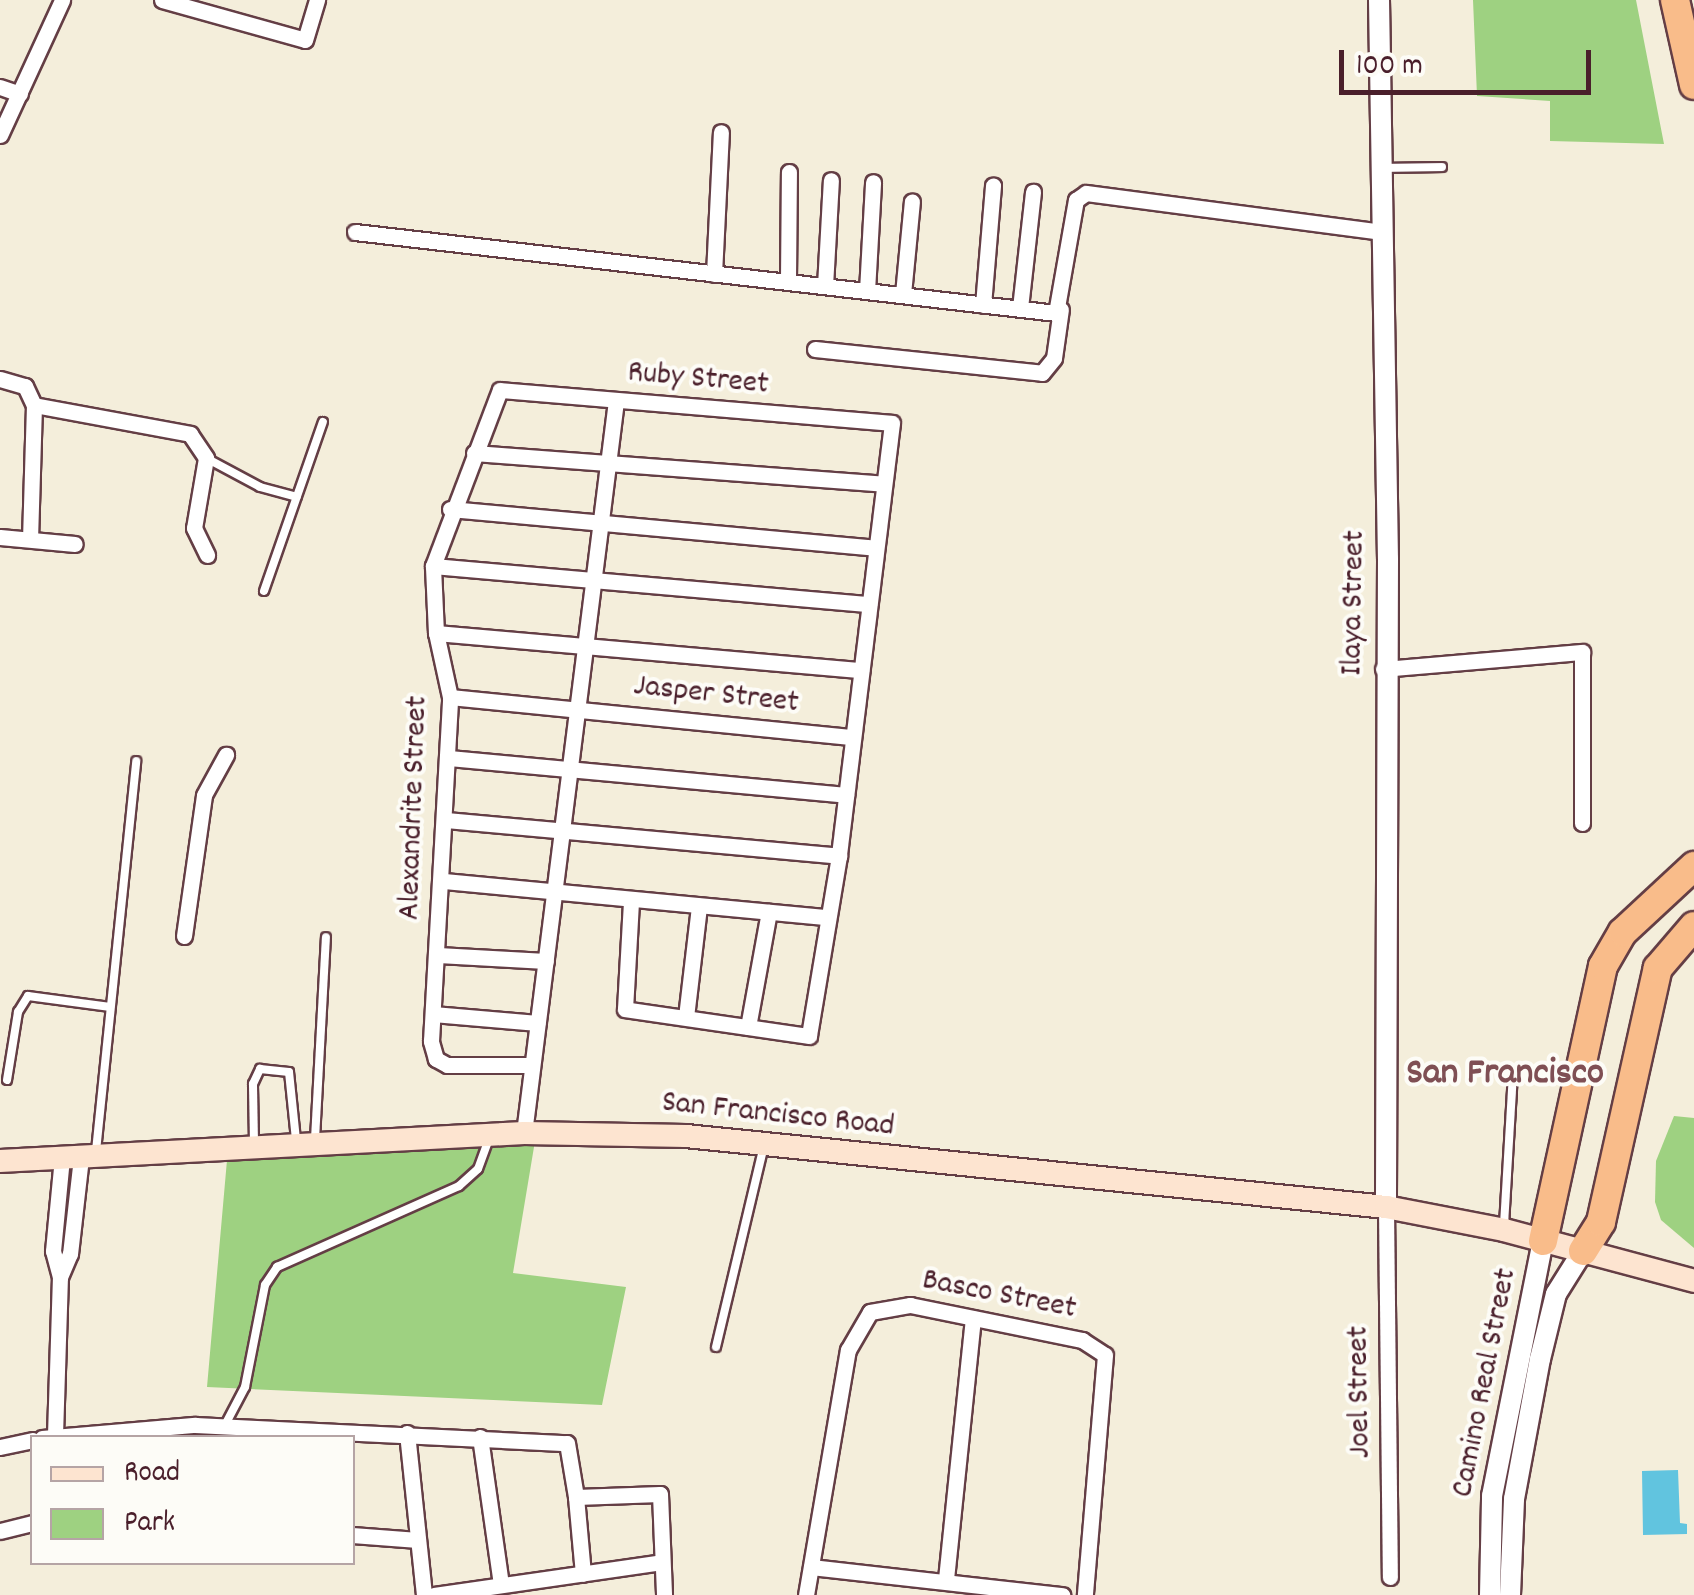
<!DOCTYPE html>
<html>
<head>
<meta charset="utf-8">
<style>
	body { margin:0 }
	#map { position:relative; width:1694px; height:1595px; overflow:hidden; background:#f4eedb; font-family:Dekko,sans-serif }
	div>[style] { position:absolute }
	.green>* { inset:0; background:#9ed181 }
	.water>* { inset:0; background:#61c4df }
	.roads { filter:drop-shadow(2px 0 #643e45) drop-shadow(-2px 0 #643e45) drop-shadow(0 2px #643e45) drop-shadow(0 -2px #643e45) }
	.service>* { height:8px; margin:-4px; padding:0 4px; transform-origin:4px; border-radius:4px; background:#fff }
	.minor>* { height:15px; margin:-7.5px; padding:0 7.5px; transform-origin:7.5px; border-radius:7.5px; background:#fff }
	.tertiary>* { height:20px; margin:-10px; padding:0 10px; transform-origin:10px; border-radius:10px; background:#fff }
	.secondary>* { height:22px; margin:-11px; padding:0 11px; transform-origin:11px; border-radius:11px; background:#fde4d0 }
	.motorway>* { height:28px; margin:-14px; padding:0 14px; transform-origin:14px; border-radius:14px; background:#f9bc8a }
	span { translate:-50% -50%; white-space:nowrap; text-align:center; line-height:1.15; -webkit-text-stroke:8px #fdfcf7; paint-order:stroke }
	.street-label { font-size:32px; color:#4a1f2b }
	.quarter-label { font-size:38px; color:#7f4f54; font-weight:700 }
	.legend { position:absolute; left:30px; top:1435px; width:325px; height:130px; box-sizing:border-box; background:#fdfcf7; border:2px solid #b5a4a5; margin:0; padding:12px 18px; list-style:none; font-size:30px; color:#4a1f2b }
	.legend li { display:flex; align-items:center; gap:20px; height:50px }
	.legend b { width:50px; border:2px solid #b5a4a5 }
	.scale { position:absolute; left:1339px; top:50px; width:252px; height:45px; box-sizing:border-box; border:5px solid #4a1f2b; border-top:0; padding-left:12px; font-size:30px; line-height:35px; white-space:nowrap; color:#4a1f2b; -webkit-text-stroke:8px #fdfcf7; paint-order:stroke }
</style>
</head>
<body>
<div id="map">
	<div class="green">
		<div style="clip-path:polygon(1473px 0,1636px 0,1664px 144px,1550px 141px,1550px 101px,1477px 96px)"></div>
		<div style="clip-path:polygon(1674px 1116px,1694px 1118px,1694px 1248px,1661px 1220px,1655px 1202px,1656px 1161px)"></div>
		<div style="clip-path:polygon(535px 1141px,513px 1273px,626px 1287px,602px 1405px,207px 1387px,227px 1160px)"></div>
	</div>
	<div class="water">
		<div style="clip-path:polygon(1678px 1470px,1680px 1523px,1687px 1524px,1687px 1534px,1643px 1535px,1642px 1471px)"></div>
	</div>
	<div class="roads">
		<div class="service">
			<div style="left:1382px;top:168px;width:60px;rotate:-1deg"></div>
			<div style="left:206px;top:458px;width:61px;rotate:28.2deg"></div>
			<div style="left:260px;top:487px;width:38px;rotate:15deg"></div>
			<div style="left:264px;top:591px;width:179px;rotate:-70.8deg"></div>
			<div style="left:7px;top:1080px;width:69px;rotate:-80.8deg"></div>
			<div style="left:18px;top:1012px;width:19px;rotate:-58deg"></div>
			<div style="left:28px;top:996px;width:83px;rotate:7.6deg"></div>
			<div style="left:315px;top:1139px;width:202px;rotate:-86.9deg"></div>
			<div style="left:254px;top:1143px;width:59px;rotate:-91deg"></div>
			<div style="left:253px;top:1084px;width:17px;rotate:-65deg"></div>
			<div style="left:260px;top:1069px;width:29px;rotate:6deg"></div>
			<div style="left:289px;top:1072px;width:68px;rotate:84.1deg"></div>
			<div style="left:96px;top:1151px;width:392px;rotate:-84.1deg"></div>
			<div style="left:1504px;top:1225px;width:152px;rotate:-86.6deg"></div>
			<div style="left:716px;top:1347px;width:208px;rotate:-76.6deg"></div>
			<div style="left:225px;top:1425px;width:43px;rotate:-62.2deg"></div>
			<div style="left:245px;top:1387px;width:104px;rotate:-78.9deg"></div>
			<div style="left:265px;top:1285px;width:22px;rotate:-56deg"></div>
			<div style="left:277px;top:1267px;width:199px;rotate:-24deg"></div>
			<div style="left:459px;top:1186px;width:25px;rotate:-42deg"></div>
			<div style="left:478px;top:1169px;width:32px;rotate:-70deg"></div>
		</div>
		<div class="minor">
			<div style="left:162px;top:0;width:148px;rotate:15.6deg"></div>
			<div style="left:305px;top:40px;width:42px;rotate:-73.3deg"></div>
			<div style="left:0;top:87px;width:21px;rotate:19deg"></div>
			<div style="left:0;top:135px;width:149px;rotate:-65.3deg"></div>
			<div style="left:355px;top:232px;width:706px;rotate:6.59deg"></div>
			<div style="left:1056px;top:313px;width:115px;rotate:-80deg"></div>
			<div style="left:1076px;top:200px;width:12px;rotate:-35deg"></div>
			<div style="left:1086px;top:193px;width:299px;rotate:7.5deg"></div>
			<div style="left:714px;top:274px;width:142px;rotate:-87.2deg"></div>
			<div style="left:788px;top:280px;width:108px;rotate:-89.5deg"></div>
			<div style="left:825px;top:286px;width:106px;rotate:-86.8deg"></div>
			<div style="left:867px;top:291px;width:109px;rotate:-86.8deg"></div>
			<div style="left:903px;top:294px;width:93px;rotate:-84.5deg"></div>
			<div style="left:983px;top:305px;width:120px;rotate:-85.2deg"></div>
			<div style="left:1020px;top:308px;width:117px;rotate:-83.6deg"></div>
			<div style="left:815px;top:349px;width:228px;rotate:6deg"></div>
			<div style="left:1042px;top:373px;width:19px;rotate:-51deg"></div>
			<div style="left:1054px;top:358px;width:49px;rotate:-81.9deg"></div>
			<div style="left:0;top:379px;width:26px;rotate:16deg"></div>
			<div style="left:25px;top:386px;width:21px;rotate:65deg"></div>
			<div style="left:34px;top:405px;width:134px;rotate:91.7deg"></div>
			<div style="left:34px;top:405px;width:159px;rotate:10.5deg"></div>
			<div style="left:190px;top:434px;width:29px;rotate:56deg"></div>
			<div style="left:206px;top:458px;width:71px;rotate:99.7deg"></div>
			<div style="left:194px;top:528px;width:30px;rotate:64deg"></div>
			<div style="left:474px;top:453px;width:411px;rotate:4.3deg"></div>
			<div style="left:450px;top:509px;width:427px;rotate:5.2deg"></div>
			<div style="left:0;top:537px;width:75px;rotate:5.3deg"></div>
			<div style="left:433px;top:566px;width:438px;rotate:5deg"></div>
			<div style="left:436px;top:633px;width:427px;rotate:5deg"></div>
			<div style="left:1383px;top:669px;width:200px;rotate:-4.9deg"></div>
			<div style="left:1582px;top:652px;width:171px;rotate:90deg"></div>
			<div style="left:450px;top:697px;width:405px;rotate:5.7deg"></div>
			<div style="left:449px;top:758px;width:399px;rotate:5.3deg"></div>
			<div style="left:446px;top:820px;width:395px;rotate:5.2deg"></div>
			<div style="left:444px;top:881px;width:385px;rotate:5.4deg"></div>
			<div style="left:184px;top:936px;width:142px;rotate:-81.9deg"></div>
			<div style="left:204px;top:795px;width:46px;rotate:-61.2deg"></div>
			<div style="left:438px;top:955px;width:108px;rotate:3.2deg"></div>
			<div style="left:433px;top:1014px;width:105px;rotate:4.9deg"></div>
			<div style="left:686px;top:1017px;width:112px;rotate:-83.3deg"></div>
			<div style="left:748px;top:1027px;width:117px;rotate:-79.7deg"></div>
			<div style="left:532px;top:1065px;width:85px;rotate:180deg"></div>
			<div style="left:447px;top:1065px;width:13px;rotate:-151deg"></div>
			<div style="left:436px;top:1059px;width:19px;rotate:-106deg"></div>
			<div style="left:431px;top:1041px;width:345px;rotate:-86.8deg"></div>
			<div style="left:450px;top:697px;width:66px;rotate:-102.3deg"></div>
			<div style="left:436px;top:633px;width:67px;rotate:-92.6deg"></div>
			<div style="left:433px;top:566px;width:188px;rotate:-69.2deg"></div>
			<div style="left:500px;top:390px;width:393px;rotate:4.8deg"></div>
			<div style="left:892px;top:423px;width:436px;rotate:97deg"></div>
			<div style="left:839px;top:856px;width:182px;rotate:99.5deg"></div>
			<div style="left:809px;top:1036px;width:186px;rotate:-171.7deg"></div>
			<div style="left:625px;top:1009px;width:108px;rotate:-86.8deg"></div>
			<div style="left:524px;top:1133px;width:738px;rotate:-82.84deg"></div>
			<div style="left:1386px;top:1207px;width:370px;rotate:89.4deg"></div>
			<div style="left:60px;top:1277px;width:25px;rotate:-67deg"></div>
			<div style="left:70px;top:1254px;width:98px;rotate:-83.5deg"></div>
			<div style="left:407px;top:1433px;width:163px;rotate:84deg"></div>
			<div style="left:55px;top:1435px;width:158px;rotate:-88.2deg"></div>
			<div style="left:60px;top:1277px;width:27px;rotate:-105deg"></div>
			<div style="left:53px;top:1251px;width:94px;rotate:-84.5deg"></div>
			<div style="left:480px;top:1437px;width:149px;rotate:81.9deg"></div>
			<div style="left:42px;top:1438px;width:154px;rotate:-4.9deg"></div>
			<div style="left:195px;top:1425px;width:372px;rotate:2.8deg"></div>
			<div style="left:567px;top:1443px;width:55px;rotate:80.5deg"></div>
			<div style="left:576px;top:1497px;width:84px;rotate:-2deg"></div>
			<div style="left:660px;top:1494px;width:101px;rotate:87.7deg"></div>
			<div style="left:0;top:1447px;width:33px;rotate:-12deg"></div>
			<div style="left:576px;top:1497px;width:77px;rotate:84.8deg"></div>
			<div style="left:0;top:1531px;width:33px;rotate:-14deg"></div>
			<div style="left:352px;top:1535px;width:66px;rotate:4.3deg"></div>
			<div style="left:811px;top:1567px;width:253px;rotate:6.4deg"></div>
			<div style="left:946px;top:1579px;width:262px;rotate:-84.1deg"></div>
			<div style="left:434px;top:1595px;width:230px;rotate:-8.2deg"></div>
			<div style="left:806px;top:1595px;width:249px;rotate:-80.3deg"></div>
			<div style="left:848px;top:1350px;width:44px;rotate:-59.9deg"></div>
			<div style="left:870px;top:1312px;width:41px;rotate:-9.9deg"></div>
			<div style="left:910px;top:1305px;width:176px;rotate:11.5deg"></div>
			<div style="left:1082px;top:1340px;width:27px;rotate:33deg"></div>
			<div style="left:1105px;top:1355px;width:241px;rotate:94.8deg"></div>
		</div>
		<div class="tertiary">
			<div style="left:1379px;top:0;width:559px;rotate:89.08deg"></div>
			<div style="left:1388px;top:559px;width:648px;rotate:90.18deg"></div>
			<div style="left:1490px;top:1595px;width:99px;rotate:-88.8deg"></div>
			<div style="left:1492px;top:1496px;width:260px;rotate:-78.7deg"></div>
			<div style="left:1510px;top:1595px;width:96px;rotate:-87.6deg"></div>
			<div style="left:1514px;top:1499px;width:142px;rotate:-79.5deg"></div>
			<div style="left:1540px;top:1359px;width:67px;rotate:-76.2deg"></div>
			<div style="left:1556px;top:1294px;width:51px;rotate:-57.9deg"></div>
		</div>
		<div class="secondary">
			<div style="left:0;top:1161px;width:525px;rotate:-3.06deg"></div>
			<div style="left:524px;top:1133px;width:162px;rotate:1.1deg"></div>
			<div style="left:686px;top:1136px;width:704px;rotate:5.79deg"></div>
			<div style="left:1386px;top:1207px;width:120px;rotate:11deg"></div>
			<div style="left:1504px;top:1230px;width:197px;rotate:15deg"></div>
		</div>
		<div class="motorway">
			<div style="left:1675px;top:0;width:87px;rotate:77.4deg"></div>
			<div style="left:1543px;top:1241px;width:281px;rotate:-77.7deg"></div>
			<div style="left:1603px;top:966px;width:39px;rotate:-60deg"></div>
			<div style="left:1623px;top:932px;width:97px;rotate:-42.9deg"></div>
			<div style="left:1583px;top:1251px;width:34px;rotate:-58deg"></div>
			<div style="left:1601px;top:1222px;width:260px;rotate:-77.4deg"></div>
			<div style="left:1658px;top:968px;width:55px;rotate:-49.4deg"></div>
		</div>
	</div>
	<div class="street-label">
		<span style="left:698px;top:380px;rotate:5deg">Ruby Street</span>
		<span style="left:1355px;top:603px;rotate:-89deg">Ilaya Street</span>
		<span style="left:716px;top:696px;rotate:6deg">Jasper Street</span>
		<span style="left:415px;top:808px;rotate:-88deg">Alexandrite Street</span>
		<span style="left:778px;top:1116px;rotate:6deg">San Francisco Road</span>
		<span style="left:999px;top:1296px;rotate:11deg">Basco Street</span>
		<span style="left:1486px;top:1383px;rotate:-79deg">Camino Real Street</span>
		<span style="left:1361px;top:1392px;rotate:-91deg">Joel Street</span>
	</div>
	<div class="quarter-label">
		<span style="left:1505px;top:1075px">San Francisco</span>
	</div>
	<ul class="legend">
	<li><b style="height:12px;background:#fde4d0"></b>Road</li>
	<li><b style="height:28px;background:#9ed181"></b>Park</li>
	</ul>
	<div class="scale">100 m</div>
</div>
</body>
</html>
